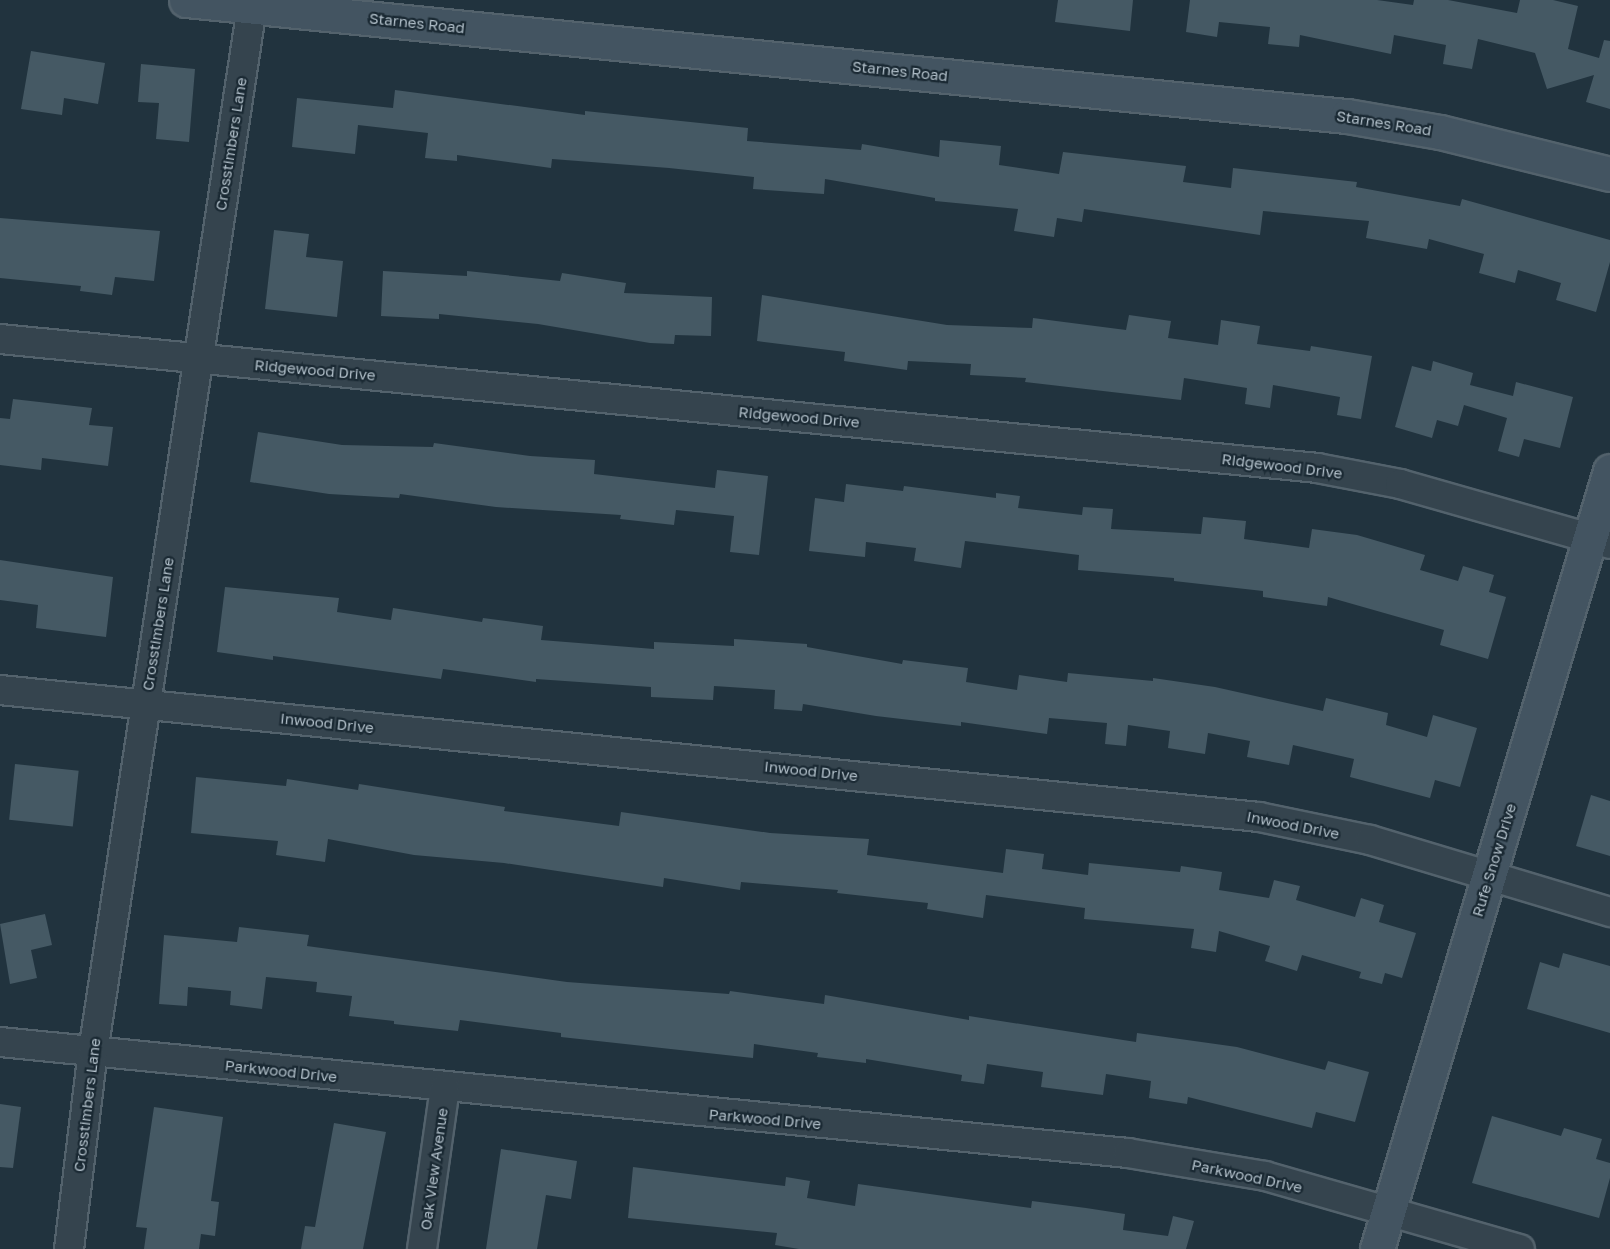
<!DOCTYPE html>
<html>
<head>
<meta charset="utf-8">
<style>
	body { margin:0 }
	#map { position:relative; width:1610px; height:1249px; overflow:hidden; background:#21333e; font-family:"Golos Text",sans-serif }
	div>[style] { position:absolute }
	.building>* { inset:0; background:#455964; transform-origin:0 0 }
	.roads { filter:drop-shadow(2px 0 #53626c) drop-shadow(-2px 0 #53626c) drop-shadow(0 2px #53626c) drop-shadow(0 -2px #53626c) }
	.minor>* { height:28px; margin:-14px; padding:0 14px; transform-origin:14px; border-radius:14px; background:#35444e }
	.secondary>* { height:33px; margin:-16.5px; padding:0 16.5px; transform-origin:16.5px; border-radius:16.5px; background:#435461 }
	span { translate:-50% -50%; white-space:nowrap; text-align:center; line-height:1.15; -webkit-text-stroke:4.5px #1a2933; paint-order:stroke }
	.street-label { font-size:15px; color:#b1bfc9 }
</style>
</head>
<body>
<div id="map">
	<div class="building">
		<div style="clip-path:polygon(1058px 0,1133px 0,1130px 31px,1055px 22px)"></div>
		<div style="clip-path:polygon(1190px 0,1377px 0,1413px 5px,1414px 0,1448px 0,1517px 13px,1520px 0,1553px 0,1578px 6px,1568px 49px,1599px 58px,1604px 40px,1610px 41px,1610px 109px,1586px 102px,1594px 75px,1547px 89px,1535px 53px,1478px 39px,1472px 69px,1443px 64px,1446px 45px,1394px 35px,1391px 54px,1300px 35px,1299px 47px,1268px 44px,1270px 27px,1219px 22px,1217px 37px,1186px 32px)"></div>
		<div style="clip-path:polygon(31px 51px,105px 63px,98px 104px,64px 98px,62px 115px,21px 109px)"></div>
		<div style="clip-path:polygon(141px 64px,195px 69px,189px 142px,156px 139px,159px 103px,138px 102px)"></div>
		<div style="clip-path:polygon(395px 90px,585px 115px,585px 111px,748px 128px,747px 141px,861px 150px,862px 144px,939px 157px,940px 140px,1001px 146px,999px 165px,1059px 174px,1063px 152px,1186px 166px,1183px 182px,1231px 188px,1233px 168px,1357px 182px,1356px 187px,1460px 206px,1462px 199px,1610px 240px,1610px 262px,1596px 312px,1556px 300px,1561px 283px,1518px 270px,1515px 283px,1479px 273px,1484px 254px,1429px 239px,1427px 249px,1366px 238px,1369px 221px,1263px 211px,1260px 235px,1084px 209px,1082px 222px,1057px 218px,1054px 237px,1014px 231px,1018px 209px,935px 201px,935px 198px,825px 179px,824px 194px,753px 189px,754px 177px,669px 168px,552px 159px,551px 168px,457px 155px,457px 161px,425px 158px,428px 133px,358px 125px,355px 154px,292px 147px,297px 98px,393px 108px)"></div>
		<div style="clip-path:polygon(0 218px,160px 231px,154px 281px,115px 277px,112px 295px,80px 291px,81px 286px,0 278px)"></div>
		<div style="clip-path:polygon(274px 230px,309px 234px,306px 257px,343px 261px,337px 317px,265px 309px)"></div>
		<div style="clip-path:polygon(383px 271px,467px 276px,467px 271px,560px 281px,562px 273px,626px 283px,624px 293px,712px 297px,711px 336px,675px 335px,674px 344px,650px 343px,538px 324px,439px 314px,439px 319px,381px 316px)"></div>
		<div style="clip-path:polygon(762px 295px,947px 325px,1032px 328px,1033px 318px,1126px 330px,1129px 315px,1171px 321px,1168px 338px,1218px 345px,1221px 320px,1260px 326px,1257px 344px,1310px 351px,1311px 346px,1372px 356px,1361px 419px,1337px 415px,1340px 397px,1273px 385px,1270px 408px,1245px 404px,1247px 388px,1184px 378px,1181px 400px,1025px 382px,1026px 378px,970px 375px,971px 364px,908px 361px,907px 370px,844px 361px,845px 352px,757px 341px)"></div>
		<div style="clip-path:polygon(1433px 361px,1473px 373px,1470px 385px,1513px 396px,1516px 382px,1573px 397px,1560px 448px,1524px 439px,1519px 457px,1498px 451px,1507px 418px,1464px 405px,1458px 426px,1437px 420px,1432px 438px,1395px 427px,1412px 366px,1431px 371px)"></div>
		<div style="clip-path:polygon(13px 399px,92px 408px,89px 425px,113px 427px,108px 466px,42px 458px,41px 470px,0 465px,0 418px,10px 419px)"></div>
		<div style="clip-path:polygon(258px 432px,342px 445px,433px 447px,434px 443px,530px 456px,595px 460px,594px 474px,715px 488px,717px 470px,768px 476px,759px 555px,730px 552px,734px 516px,676px 510px,674px 525px,620px 519px,621px 515px,496px 507px,400px 494px,399px 498px,329px 494px,250px 482px)"></div>
		<div style="clip-path:polygon(846px 484px,903px 491px,904px 486px,996px 498px,996px 493px,1020px 496px,1018px 508px,1082px 515px,1083px 507px,1113px 509px,1111px 529px,1201px 534px,1203px 517px,1246px 521px,1244px 539px,1309px 548px,1312px 529px,1357px 535px,1425px 555px,1420px 570px,1458px 581px,1463px 566px,1494px 575px,1489px 592px,1506px 597px,1488px 659px,1440px 645px,1444px 630px,1328px 597px,1327px 606px,1263px 597px,1263px 591px,1174px 581px,1174px 578px,1078px 570px,1079px 555px,965px 541px,961px 568px,914px 561px,916px 548px,866px 542px,865px 557px,809px 551px,815px 498px,844px 502px)"></div>
		<div style="clip-path:polygon(0 560px,113px 577px,106px 637px,36px 628px,38px 605px,0 600px)"></div>
		<div style="clip-path:polygon(225px 587px,339px 598px,337px 612px,391px 620px,393px 608px,482px 622px,483px 618px,543px 626px,541px 640px,654px 649px,654px 642px,734px 646px,734px 639px,807px 644px,807px 647px,902px 664px,903px 660px,968px 668px,966px 682px,1017px 690px,1019px 675px,1067px 682px,1068px 673px,1153px 681px,1153px 678px,1215px 687px,1323px 711px,1326px 698px,1388px 713px,1386px 725px,1427px 737px,1433px 715px,1477px 728px,1460px 787px,1435px 780px,1430px 798px,1350px 777px,1354px 759px,1293px 745px,1289px 765px,1247px 757px,1250px 741px,1208px 733px,1205px 754px,1168px 748px,1170px 731px,1128px 725px,1126px 746px,1105px 744px,1107px 723px,1049px 718px,1047px 734px,961px 722px,961px 726px,876px 716px,803px 704px,802px 711px,774px 709px,775px 690px,714px 686px,713px 700px,651px 697px,651px 687px,536px 679px,536px 682px,443px 669px,441px 679px,273px 656px,273px 660px,217px 652px)"></div>
		<div style="left:15px;top:764px;width:64px;height:56px;rotate:6deg"></div>
		<div style="clip-path:polygon(196px 777px,286px 786px,287px 779px,358px 790px,359px 784px,505px 807px,504px 811px,619px 826px,621px 812px,770px 833px,869px 839px,867px 855px,1003px 873px,1006px 849px,1044px 854px,1042px 869px,1088px 875px,1089px 863px,1180px 872px,1181px 866px,1222px 872px,1219px 890px,1269px 898px,1274px 880px,1300px 886px,1296px 900px,1355px 917px,1361px 898px,1384px 905px,1379px 922px,1416px 933px,1402px 978px,1385px 973px,1382px 984px,1359px 978px,1361px 972px,1302px 955px,1297px 971px,1265px 961px,1270px 946px,1219px 931px,1216px 952px,1191px 948px,1194px 929px,1084px 919px,1085px 908px,986px 895px,983px 918px,927px 909px,928px 903px,837px 893px,838px 890px,741px 882px,740px 890px,664px 878px,663px 887px,504px 863px,414px 855px,328px 839px,325px 862px,276px 855px,278px 841px,191px 833px)"></div>
		<div style="clip-path:polygon(1591px 795px,1610px 801px,1610px 856px,1576px 846px)"></div>
		<div style="clip-path:polygon(45px 914px,52px 945px,31px 950px,37px 978px,10px 984px,0 924px)"></div>
		<div style="clip-path:polygon(239px 927px,309px 935px,307px 946px,567px 982px,729px 994px,730px 991px,824px 1004px,825px 995px,969px 1020px,969px 1016px,1136px 1042px,1137px 1033px,1237px 1047px,1325px 1070px,1328px 1061px,1369px 1072px,1355px 1122px,1316px 1112px,1312px 1128px,1188px 1097px,1187px 1104px,1149px 1098px,1151px 1081px,1106px 1074px,1103px 1095px,1041px 1087px,1043px 1072px,987px 1064px,984px 1084px,961px 1081px,962px 1075px,866px 1059px,866px 1063px,817px 1057px,818px 1053px,754px 1044px,753px 1058px,561px 1037px,561px 1033px,460px 1020px,458px 1031px,394px 1024px,394px 1021px,349px 1016px,352px 996px,316px 992px,317px 982px,266px 977px,262px 1009px,230px 1005px,231px 991px,188px 987px,187px 1006px,159px 1004px,164px 935px,237px 942px)"></div>
		<div style="clip-path:polygon(1563px 953px,1610px 966px,1610px 1033px,1527px 1009px,1540px 962px,1559px 968px)"></div>
		<div style="clip-path:polygon(0 1104px,21px 1107px,13px 1168px,0 1167px)"></div>
		<div style="clip-path:polygon(154px 1107px,223px 1117px,211px 1201px,219px 1202px,215px 1236px,201px 1234px,199px 1249px,144px 1249px,147px 1228px,136px 1227px)"></div>
		<div style="clip-path:polygon(1492px 1116px,1561px 1136px,1564px 1128px,1602px 1139px,1596px 1159px,1610px 1163px,1610px 1178px,1599px 1218px,1472px 1183px)"></div>
		<div style="clip-path:polygon(334px 1123px,386px 1132px,363px 1249px,301px 1249px,305px 1226px,315px 1227px)"></div>
		<div style="clip-path:polygon(501px 1149px,577px 1161px,571px 1199px,546px 1195px,537px 1249px,486px 1249px)"></div>
		<div style="clip-path:polygon(633px 1167px,785px 1186px,786px 1177px,810px 1181px,807px 1198px,855px 1206px,858px 1184px,1031px 1208px,1032px 1201px,1086px 1208px,1125px 1214px,1123px 1230px,1168px 1236px,1173px 1216px,1194px 1221px,1186px 1249px,799px 1249px,775px 1245px,777px 1233px,628px 1218px)"></div>
	</div>
	<div class="roads">
		<div class="minor">
			<div style="left:0;top:339px;width:1323px;rotate:5.59deg"></div>
			<div style="left:1317px;top:468px;width:85px;rotate:10.9deg"></div>
			<div style="left:1400px;top:484px;width:218px;rotate:15.9deg"></div>
			<div style="left:0;top:690px;width:1265px;rotate:5.76deg"></div>
			<div style="left:1259px;top:817px;width:113px;rotate:11.7deg"></div>
			<div style="left:1370px;top:840px;width:251px;rotate:16.7deg"></div>
			<div style="left:0;top:1042px;width:1133px;rotate:5.62deg"></div>
			<div style="left:1128px;top:1153px;width:139px;rotate:9.5deg"></div>
			<div style="left:1265px;top:1176px;width:265px;rotate:16deg"></div>
			<div style="left:69px;top:1249px;width:198px;rotate:-83.1deg"></div>
			<div style="left:93px;top:1052px;width:1064px;rotate:-81.35deg"></div>
			<div style="left:422px;top:1249px;width:163px;rotate:-81.9deg"></div>
		</div>
		<div class="secondary">
			<div style="left:186px;top:0;width:1167px;rotate:5.71deg"></div>
			<div style="left:1347px;top:116px;width:94px;rotate:9.8deg"></div>
			<div style="left:1440px;top:132px;width:175px;rotate:13.9deg"></div>
			<div style="left:1377px;top:1249px;width:812px;rotate:-73.33deg"></div>
		</div>
	</div>
	<div class="street-label">
		<span style="left:417px;top:23px;rotate:6deg">Starnes Road</span>
		<span style="left:900px;top:71px;rotate:6deg">Starnes Road</span>
		<span style="left:1384px;top:123px;rotate:9deg">Starnes Road</span>
		<span style="left:231px;top:144px;rotate:-81deg">Crosstimbers Lane</span>
		<span style="left:315px;top:370px;rotate:5deg">Ridgewood Drive</span>
		<span style="left:799px;top:417px;rotate:5deg">Ridgewood Drive</span>
		<span style="left:1282px;top:466px;rotate:7deg">Ridgewood Drive</span>
		<span style="left:158px;top:624px;rotate:-81deg">Crosstimbers Lane</span>
		<span style="left:327px;top:723px;rotate:6deg">Inwood Drive</span>
		<span style="left:811px;top:771px;rotate:6deg">Inwood Drive</span>
		<span style="left:1293px;top:825px;rotate:11deg">Inwood Drive</span>
		<span style="left:1494px;top:860px;rotate:-73deg">Rufe Snow Drive</span>
		<span style="left:281px;top:1071px;rotate:6deg">Parkwood Drive</span>
		<span style="left:87px;top:1105px;rotate:-83deg">Crosstimbers Lane</span>
		<span style="left:765px;top:1119px;rotate:5deg">Parkwood Drive</span>
		<span style="left:434px;top:1169px;rotate:-82deg">Oak View Avenue</span>
		<span style="left:1247px;top:1176px;rotate:12deg">Parkwood Drive</span>
	</div>
</div>
</body>
</html>
